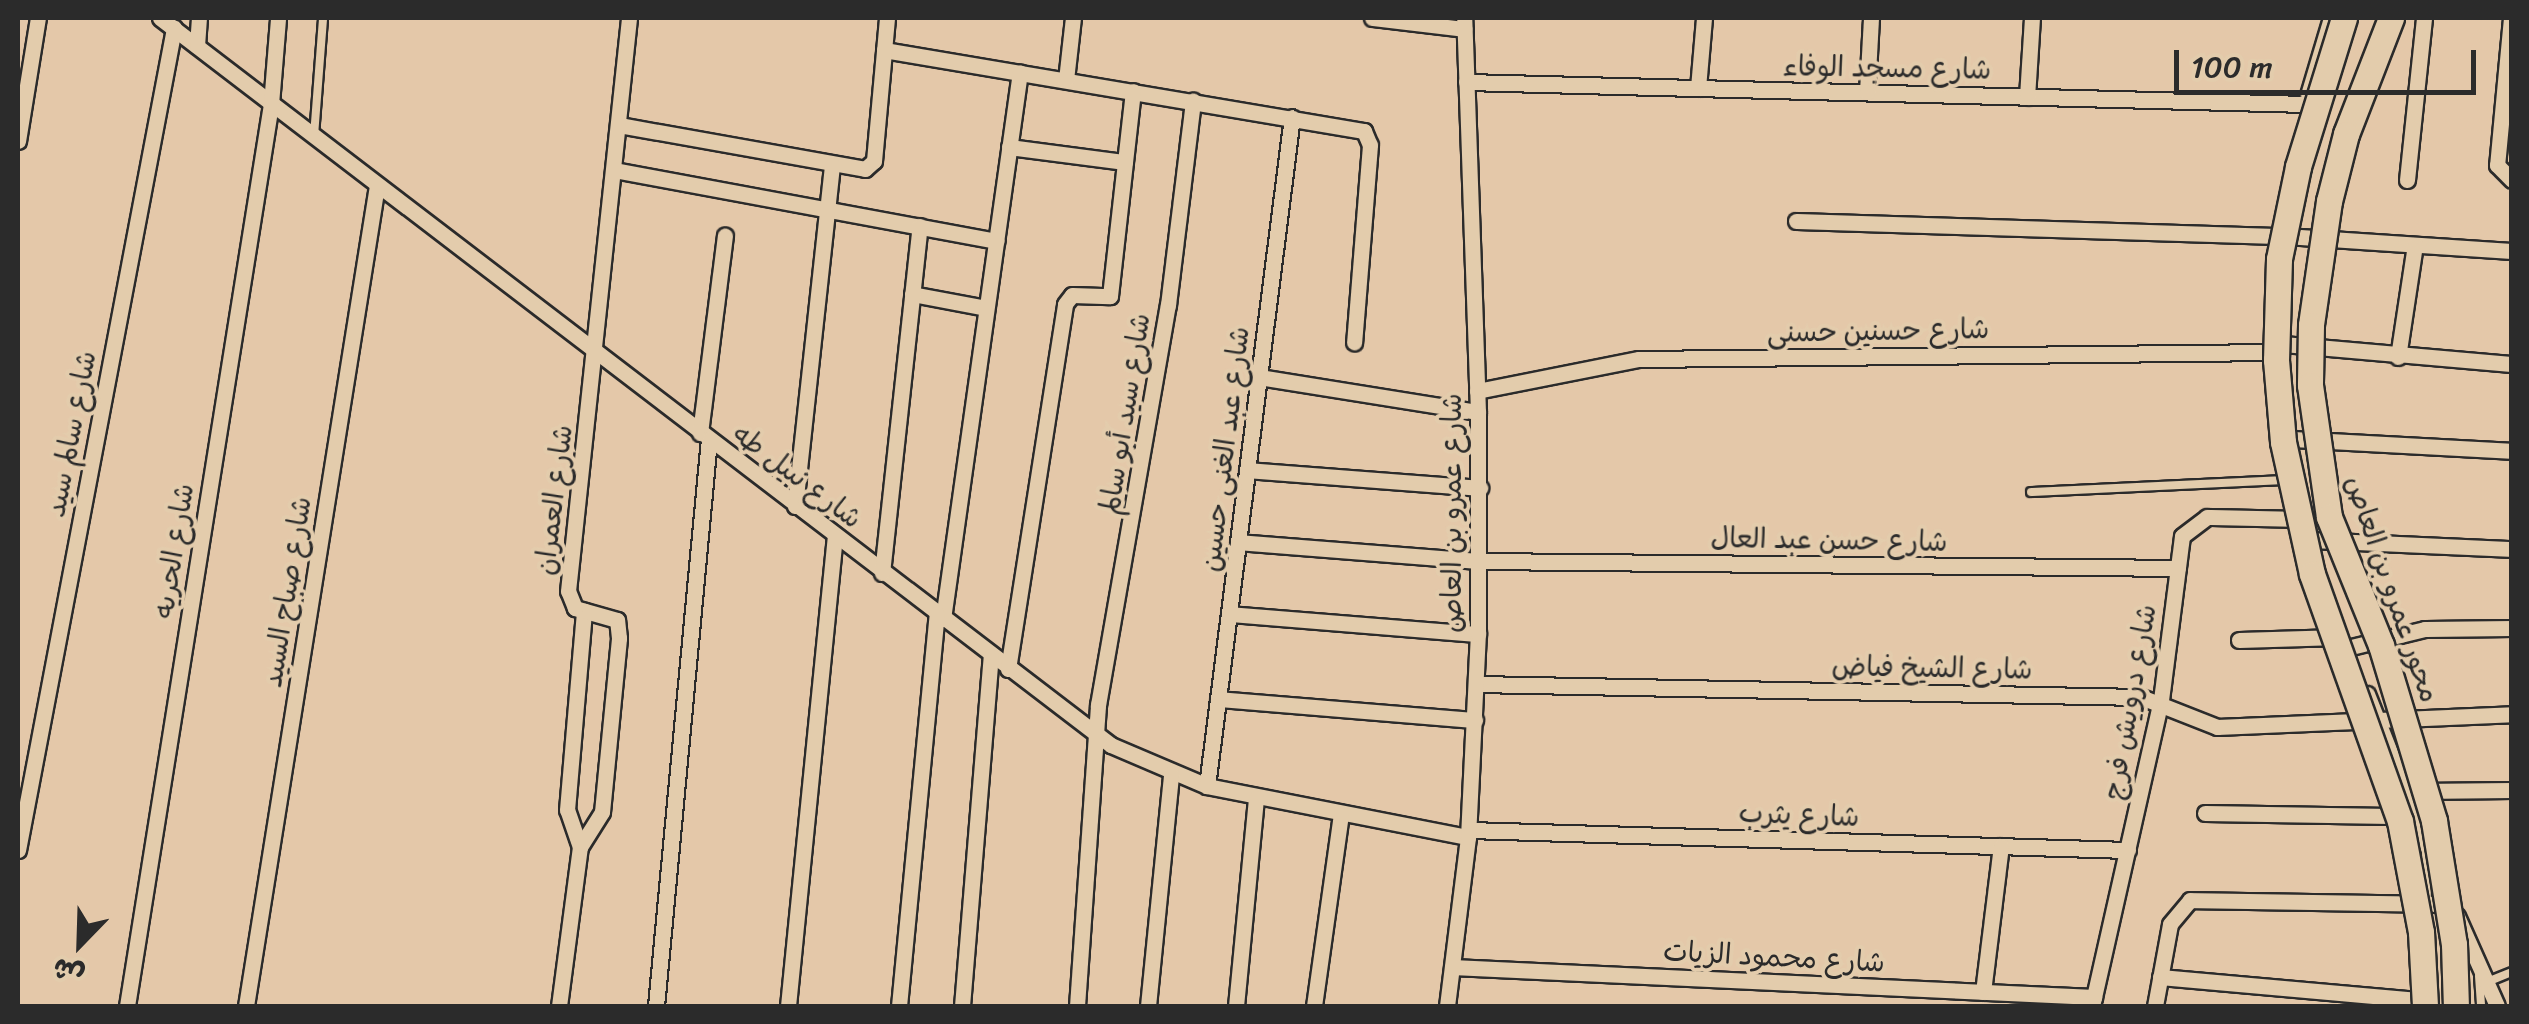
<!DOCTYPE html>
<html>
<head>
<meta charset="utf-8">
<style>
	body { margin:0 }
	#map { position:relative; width:2529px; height:1024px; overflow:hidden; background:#e4c8a9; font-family:Sriracha,"Playpen Sans Arabic",sans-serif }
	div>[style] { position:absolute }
	.roads { filter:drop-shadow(2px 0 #2b2b2b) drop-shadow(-2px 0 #2b2b2b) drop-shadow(0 2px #2b2b2b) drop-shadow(0 -2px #2b2b2b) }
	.lane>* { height:8px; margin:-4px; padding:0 4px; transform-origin:4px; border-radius:4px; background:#e3ccac }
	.street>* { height:15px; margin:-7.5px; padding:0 7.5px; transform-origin:7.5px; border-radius:7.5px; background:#e3ccac }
	.bridges { filter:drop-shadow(2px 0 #2b2b2b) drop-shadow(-2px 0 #2b2b2b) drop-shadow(0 2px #2b2b2b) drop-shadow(0 -2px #2b2b2b) }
	.primary-bridge>* { height:25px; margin:-12.5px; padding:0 12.5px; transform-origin:12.5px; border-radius:12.5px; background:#e3ccac }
	span { translate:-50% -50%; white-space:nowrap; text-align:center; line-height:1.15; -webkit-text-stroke:8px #e3ccac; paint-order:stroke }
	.street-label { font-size:28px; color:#2b2b2b }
	.frame { position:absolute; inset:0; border:20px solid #2b2b2b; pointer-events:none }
	.north { position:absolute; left:30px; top:894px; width:100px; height:100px; -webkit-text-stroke:8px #e3ccac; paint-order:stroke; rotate:203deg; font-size:28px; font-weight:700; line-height:40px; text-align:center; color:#2b2b2b }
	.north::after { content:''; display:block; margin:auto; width:35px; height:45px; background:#2b2b2b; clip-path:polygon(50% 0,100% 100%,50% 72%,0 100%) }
	.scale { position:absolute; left:2174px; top:50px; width:302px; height:45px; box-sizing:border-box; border:5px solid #2b2b2b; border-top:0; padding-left:12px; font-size:30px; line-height:35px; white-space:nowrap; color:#2b2b2b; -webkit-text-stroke:8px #e3ccac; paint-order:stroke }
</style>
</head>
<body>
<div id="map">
	<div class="roads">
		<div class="lane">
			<div style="left:314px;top:136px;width:118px;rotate:-85.6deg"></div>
			<div style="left:2031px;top:492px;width:255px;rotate:-2.7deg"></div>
			<div style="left:2426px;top:851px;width:51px;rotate:88.9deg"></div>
			<div style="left:2479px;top:976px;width:30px;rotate:86deg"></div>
			<div style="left:2487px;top:982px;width:27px;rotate:-22deg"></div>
		</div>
		<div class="street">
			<div style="left:160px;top:18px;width:1197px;rotate:37.4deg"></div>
			<div style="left:1111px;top:745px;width:104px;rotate:23.1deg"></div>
			<div style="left:1207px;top:786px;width:266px;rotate:11.1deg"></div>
			<div style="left:1372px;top:18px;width:93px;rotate:6.8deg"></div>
			<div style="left:2511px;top:18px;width:148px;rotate:95.4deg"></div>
			<div style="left:2497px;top:165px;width:21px;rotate:45deg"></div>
			<div style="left:197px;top:46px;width:28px;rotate:-86deg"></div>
			<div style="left:884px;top:50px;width:487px;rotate:9.6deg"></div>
			<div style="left:1364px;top:131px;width:15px;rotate:67deg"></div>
			<div style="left:1370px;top:145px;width:198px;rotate:94.6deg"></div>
			<div style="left:1066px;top:80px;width:62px;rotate:-83.6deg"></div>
			<div style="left:1466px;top:82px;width:840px;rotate:1.5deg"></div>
			<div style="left:1698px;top:88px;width:70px;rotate:-85.1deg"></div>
			<div style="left:1867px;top:92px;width:74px;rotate:-86.9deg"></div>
			<div style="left:2308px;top:95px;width:80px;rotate:-73.4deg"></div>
			<div style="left:2027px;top:97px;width:79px;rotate:-86.4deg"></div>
			<div style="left:619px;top:125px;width:250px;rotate:10.1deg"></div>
			<div style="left:865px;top:169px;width:12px;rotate:-42deg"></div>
			<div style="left:874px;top:161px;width:144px;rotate:-84.8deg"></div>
			<div style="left:18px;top:141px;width:125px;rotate:-80.8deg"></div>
			<div style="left:1009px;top:147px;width:117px;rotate:7.4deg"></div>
			<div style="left:614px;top:170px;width:389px;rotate:10.5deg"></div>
			<div style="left:2407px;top:180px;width:163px;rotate:-84deg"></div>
			<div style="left:1796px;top:221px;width:489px;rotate:1.8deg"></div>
			<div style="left:2285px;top:236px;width:227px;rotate:3.8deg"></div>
			<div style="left:912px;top:294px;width:75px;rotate:10.7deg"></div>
			<div style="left:2282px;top:344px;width:231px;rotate:5deg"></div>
			<div style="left:2398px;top:357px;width:113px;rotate:-81.4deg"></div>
			<div style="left:1259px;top:377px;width:222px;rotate:9.1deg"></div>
			<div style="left:1477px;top:391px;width:165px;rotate:-11.2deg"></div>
			<div style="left:1639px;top:359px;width:641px;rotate:-0.63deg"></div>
			<div style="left:700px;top:433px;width:199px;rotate:-82.8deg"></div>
			<div style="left:2291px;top:439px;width:221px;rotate:3.1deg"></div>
			<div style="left:1247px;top:470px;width:234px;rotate:4.4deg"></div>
			<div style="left:795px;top:506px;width:343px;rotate:-83.8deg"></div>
			<div style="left:2313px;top:540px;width:199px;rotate:2.6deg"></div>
			<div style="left:1238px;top:542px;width:243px;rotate:4.5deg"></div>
			<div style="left:1480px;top:561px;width:698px;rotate:0.57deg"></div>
			<div style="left:882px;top:573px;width:349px;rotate:-83.8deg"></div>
			<div style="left:1229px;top:614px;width:250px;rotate:4.6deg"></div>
			<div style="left:943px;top:619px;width:552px;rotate:-81.99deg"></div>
			<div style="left:2239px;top:640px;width:100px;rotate:-1.7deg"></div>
			<div style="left:2347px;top:648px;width:80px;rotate:-13.7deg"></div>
			<div style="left:2425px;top:629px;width:87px;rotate:-0.7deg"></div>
			<div style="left:1008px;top:669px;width:369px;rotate:-81.1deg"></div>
			<div style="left:1065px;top:304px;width:11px;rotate:-52deg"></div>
			<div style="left:1072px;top:295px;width:38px;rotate:2deg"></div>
			<div style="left:1110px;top:296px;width:206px;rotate:-83.6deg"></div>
			<div style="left:1476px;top:684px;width:665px;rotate:1.12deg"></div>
			<div style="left:2141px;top:697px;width:82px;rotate:21.5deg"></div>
			<div style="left:2217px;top:727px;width:295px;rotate:-2.5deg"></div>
			<div style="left:2367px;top:694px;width:171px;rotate:68.4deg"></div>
			<div style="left:1218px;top:699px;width:258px;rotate:4.7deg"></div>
			<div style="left:1207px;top:786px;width:674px;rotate:-82.76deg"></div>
			<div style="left:2418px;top:791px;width:94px;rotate:-0.6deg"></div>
			<div style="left:2205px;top:813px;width:201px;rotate:0.9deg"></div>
			<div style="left:1469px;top:830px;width:659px;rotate:1.74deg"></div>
			<div style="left:580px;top:847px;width:39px;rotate:-109deg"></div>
			<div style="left:567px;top:810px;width:200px;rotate:-85.1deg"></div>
			<div style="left:18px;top:850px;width:837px;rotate:-79.25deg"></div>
			<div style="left:2457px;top:916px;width:98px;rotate:66deg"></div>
			<div style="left:1452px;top:967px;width:643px;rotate:2.68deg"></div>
			<div style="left:2160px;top:977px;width:259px;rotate:5.1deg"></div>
			<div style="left:1983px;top:992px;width:147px;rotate:-83deg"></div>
			<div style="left:127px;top:1006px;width:913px;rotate:-80.93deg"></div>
			<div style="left:271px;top:104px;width:86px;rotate:-85.3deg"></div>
			<div style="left:246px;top:1006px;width:831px;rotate:-80.93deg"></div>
			<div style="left:559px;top:1006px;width:160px;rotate:-82.5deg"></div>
			<div style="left:580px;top:847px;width:41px;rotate:-57.8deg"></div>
			<div style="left:602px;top:812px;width:175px;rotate:-84.4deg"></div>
			<div style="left:619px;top:638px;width:18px;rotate:-96deg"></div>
			<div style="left:617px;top:620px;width:44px;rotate:-164.1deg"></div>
			<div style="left:575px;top:608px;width:18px;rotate:-112deg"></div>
			<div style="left:568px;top:591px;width:576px;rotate:-83.92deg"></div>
			<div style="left:656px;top:1006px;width:569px;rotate:-84.66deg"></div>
			<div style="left:788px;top:1006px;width:472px;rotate:-84.3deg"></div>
			<div style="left:899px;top:1006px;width:394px;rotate:-84.5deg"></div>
			<div style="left:962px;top:1006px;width:351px;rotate:-85.3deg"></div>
			<div style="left:1077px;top:1006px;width:302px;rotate:-86deg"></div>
			<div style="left:1098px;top:705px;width:406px;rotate:-80.1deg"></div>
			<div style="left:1168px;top:305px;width:206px;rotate:-83deg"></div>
			<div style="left:1148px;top:1006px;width:233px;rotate:-84.3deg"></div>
			<div style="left:1236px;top:1006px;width:209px;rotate:-84.5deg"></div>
			<div style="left:1314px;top:1006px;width:195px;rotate:-82deg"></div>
			<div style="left:1447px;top:1006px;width:170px;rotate:-82.9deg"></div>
			<div style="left:1468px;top:837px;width:203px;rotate:-87.2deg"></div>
			<div style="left:1478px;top:634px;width:222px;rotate:-90deg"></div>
			<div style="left:1478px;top:412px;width:394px;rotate:-92deg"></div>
			<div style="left:2092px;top:1006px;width:314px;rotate:-77.3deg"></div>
			<div style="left:2161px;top:700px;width:165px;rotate:-82.7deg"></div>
			<div style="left:2182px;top:536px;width:31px;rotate:-37deg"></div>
			<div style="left:2207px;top:517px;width:99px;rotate:1.2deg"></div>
			<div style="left:2155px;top:1006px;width:83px;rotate:-79.6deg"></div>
			<div style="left:2170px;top:924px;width:31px;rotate:-50deg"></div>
			<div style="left:2190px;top:900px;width:261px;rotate:0.9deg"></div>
		</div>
	</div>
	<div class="bridges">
		<div class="primary-bridge">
			<div style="left:2344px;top:18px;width:156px;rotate:107.2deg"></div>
			<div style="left:2298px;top:167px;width:94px;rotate:101.7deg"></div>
			<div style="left:2279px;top:259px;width:101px;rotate:91.7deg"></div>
			<div style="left:2276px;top:360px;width:82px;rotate:85.1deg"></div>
			<div style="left:2283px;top:442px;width:135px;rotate:77.6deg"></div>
			<div style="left:2312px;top:574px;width:262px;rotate:70.4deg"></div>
			<div style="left:2400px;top:821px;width:113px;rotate:79.3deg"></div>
			<div style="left:2421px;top:932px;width:74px;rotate:86.9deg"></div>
			<div style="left:2391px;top:18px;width:124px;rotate:111.2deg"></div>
			<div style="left:2346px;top:134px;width:69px;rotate:104.2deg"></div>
			<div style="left:2329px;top:201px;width:125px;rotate:98.3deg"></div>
			<div style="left:2311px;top:325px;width:60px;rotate:91deg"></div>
			<div style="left:2310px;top:385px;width:133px;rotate:81.8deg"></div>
			<div style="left:2329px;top:517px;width:138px;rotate:67.9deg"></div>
			<div style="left:2381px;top:645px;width:184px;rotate:73.2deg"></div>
			<div style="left:2434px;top:821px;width:125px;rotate:80.8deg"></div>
			<div style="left:2454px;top:944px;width:62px;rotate:88.2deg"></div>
		</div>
	</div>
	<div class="street-label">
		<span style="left:1887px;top:68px;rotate:1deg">شارع مسجد الوفاء</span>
		<span style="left:1878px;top:331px;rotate:-1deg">شارع حسنين حسنى</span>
		<span style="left:1125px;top:414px;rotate:-81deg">شارع سيد أبو سالم</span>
		<span style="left:71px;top:434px;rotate:-79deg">شارع سالم سيد</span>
		<span style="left:1225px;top:449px;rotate:-83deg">شارع عبد الغنى حسين</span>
		<span style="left:797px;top:476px;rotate:37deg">شارع نبيل طه</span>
		<span style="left:554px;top:500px;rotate:-83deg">شارع العمران</span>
		<span style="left:1452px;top:513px;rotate:-90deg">شارع عمرو بن العاص</span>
		<span style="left:1829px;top:540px;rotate:1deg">شارع حسن عبد العال</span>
		<span style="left:174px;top:551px;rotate:-81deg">شارع الحريه</span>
		<span style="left:2392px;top:589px;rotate:71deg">محور عمرو بن العاص</span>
		<span style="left:287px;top:592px;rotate:-81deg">شارع صباح السيد</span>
		<span style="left:1932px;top:668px;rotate:1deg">شارع الشيخ فياض</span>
		<span style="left:2130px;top:702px;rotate:-80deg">شارع درويش فرج</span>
		<span style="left:1799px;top:815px;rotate:2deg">شارع يثرب</span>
		<span style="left:1774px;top:957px;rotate:3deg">شارع محمود الزيات</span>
	</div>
	<div class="frame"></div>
	<div class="north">ش</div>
	<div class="scale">100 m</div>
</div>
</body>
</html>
